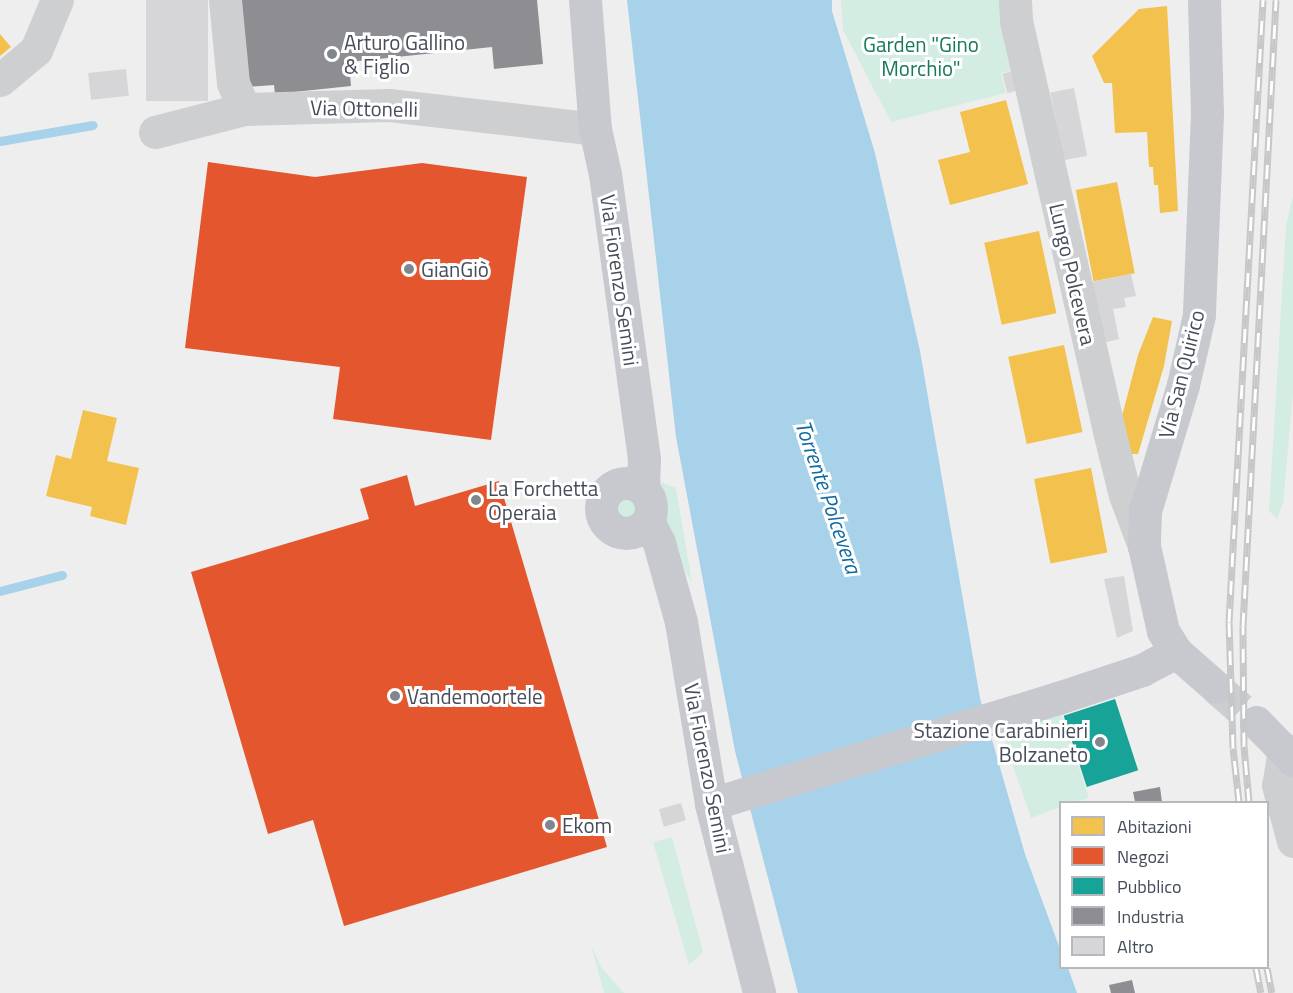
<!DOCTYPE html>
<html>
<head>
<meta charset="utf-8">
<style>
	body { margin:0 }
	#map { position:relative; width:1293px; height:993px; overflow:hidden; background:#efeeee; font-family:"Titillium Web",sans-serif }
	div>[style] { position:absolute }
	.green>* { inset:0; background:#d3ede2 }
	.round { border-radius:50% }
	.water>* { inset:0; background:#a8d1ea }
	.homes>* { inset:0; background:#f2c14e; transform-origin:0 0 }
	.shops>* { inset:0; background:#e4572e }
	.public>* { inset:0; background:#17a398; transform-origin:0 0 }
	.industry>* { inset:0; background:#8d8d92 }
	.stream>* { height:9px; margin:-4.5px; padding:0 4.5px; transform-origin:4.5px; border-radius:4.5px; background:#a8d1ea }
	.building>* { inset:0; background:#d6d6d8; transform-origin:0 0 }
	.major-tunnel>* { height:33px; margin-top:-16.5px; transform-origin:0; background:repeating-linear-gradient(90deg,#cdced0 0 33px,transparent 0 49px) }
	.minor>* { height:33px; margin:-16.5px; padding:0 16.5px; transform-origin:16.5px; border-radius:16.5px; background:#cdcfd1 }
	.major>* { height:33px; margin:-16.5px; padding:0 16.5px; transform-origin:16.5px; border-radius:16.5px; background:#c7c9cf }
	.major>.ring { margin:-16.5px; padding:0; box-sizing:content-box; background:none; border:33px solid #c7c9cf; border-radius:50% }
	.rail>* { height:7px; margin-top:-3.5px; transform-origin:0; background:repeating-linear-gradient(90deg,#fff 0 14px,#c6c7c9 0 28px); box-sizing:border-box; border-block:2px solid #c6c7c9 }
	.dots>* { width:16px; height:16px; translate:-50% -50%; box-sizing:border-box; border:3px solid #fff; border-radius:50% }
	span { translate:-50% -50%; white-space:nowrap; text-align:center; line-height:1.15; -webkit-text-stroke:6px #fff; paint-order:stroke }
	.poi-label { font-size:21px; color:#464d5a }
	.left { translate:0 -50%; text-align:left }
	.right { translate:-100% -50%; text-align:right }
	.park-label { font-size:21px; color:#197a5a }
	.street-label { font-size:21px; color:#464d5a }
	.water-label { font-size:22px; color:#106ba4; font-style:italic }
	.legend { position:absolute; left:1059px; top:801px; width:210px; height:168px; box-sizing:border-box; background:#fff; border:2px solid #b5b8bd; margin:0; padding:8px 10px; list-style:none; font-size:18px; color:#464d5a }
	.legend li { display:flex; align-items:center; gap:12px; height:30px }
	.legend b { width:30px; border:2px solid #b5b8bd }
</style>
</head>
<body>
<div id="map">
	<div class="green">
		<div style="clip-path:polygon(841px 0,1005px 0,1013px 70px,1001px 73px,1006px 93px,891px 122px,843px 30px)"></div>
		<div style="clip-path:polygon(1293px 196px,1293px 394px,1283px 504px,1277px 519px,1269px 511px,1286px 226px)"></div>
		<div style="clip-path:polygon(654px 479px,676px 488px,692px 583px,673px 550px,658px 513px)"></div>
		<div class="round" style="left:606px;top:488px;width:40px;height:40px"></div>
		<div style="clip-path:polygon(1061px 714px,1089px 798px,1074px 802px,1060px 802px,1060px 807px,1031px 818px,1002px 734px)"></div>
		<div style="clip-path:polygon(672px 837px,703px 952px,689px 965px,653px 842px)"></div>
		<div style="clip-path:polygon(591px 945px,601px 967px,624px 993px,604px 993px)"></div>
	</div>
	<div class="water">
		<div style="clip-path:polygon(627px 0,832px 0,832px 11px,875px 153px,920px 351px,980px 698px,1025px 854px,1060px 949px,1060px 968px,1068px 968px,1077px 993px,798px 993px,735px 751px,676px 437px)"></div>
	</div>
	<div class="homes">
		<div style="clip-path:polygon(1167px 6px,1178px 211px,1160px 213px,1158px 185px,1154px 185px,1153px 167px,1149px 167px,1147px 132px,1115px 133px,1112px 83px,1104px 83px,1092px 56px,1139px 9px)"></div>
		<div style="clip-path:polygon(0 34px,11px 47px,0 56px)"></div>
		<div style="clip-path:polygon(1006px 100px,1028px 184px,950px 205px,938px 160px,970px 152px,960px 112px)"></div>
		<div style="left:1117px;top:182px;width:93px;height:42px;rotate:79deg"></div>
		<div style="left:1039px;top:231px;width:84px;height:56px;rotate:78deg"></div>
		<div style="clip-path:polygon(1153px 317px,1172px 321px,1164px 366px,1138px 454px,1129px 454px,1122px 416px,1138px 355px)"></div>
		<div style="left:1064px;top:345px;width:89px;height:57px;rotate:78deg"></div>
		<div style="clip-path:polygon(83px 410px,117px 418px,107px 461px,139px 468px,126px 525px,90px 516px,92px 507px,46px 496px,56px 455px,71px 459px)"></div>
		<div style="left:1091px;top:468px;width:86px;height:58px;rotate:79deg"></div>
	</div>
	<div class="shops">
		<div style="clip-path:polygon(208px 162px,315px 177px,422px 163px,527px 177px,491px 440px,333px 419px,340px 367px,185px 348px)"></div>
		<div style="clip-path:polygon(407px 475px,415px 506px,499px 481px,607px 847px,344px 926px,313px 820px,268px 834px,191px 572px,369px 519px,360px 489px)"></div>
	</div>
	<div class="public">
		<div style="left:1115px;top:699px;width:75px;height:54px;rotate:72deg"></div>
	</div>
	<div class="industry">
		<div style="clip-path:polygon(238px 0,537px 0,543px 64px,494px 69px,492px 47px,349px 62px,351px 86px,275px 94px,274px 85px,246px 87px)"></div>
		<div style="clip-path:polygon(1160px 787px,1162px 802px,1135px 802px,1133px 792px)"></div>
		<div style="clip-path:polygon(1132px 980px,1135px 993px,1111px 993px,1109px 985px)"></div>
	</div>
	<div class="stream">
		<div style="left:0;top:141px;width:94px;rotate:-9.8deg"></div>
		<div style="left:0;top:591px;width:64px;rotate:-14.5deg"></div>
	</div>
	<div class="building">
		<div style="left:146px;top:0;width:62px;height:101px"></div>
		<div style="left:126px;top:69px;width:27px;height:38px;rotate:84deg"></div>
		<div style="left:1013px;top:71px;width:20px;height:11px;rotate:75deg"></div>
		<div style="left:1074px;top:88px;width:69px;height:24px;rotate:79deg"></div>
		<div style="clip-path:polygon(1131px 274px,1136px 296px,1124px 298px,1126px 307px,1113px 309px,1119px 339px,1103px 343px,1091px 282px)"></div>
		<div style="clip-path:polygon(1124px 576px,1133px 631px,1117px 638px,1104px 579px)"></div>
		<div style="left:681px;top:803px;width:18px;height:23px;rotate:74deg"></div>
	</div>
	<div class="major-tunnel">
		<div style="left:1216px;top:687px;width:53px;rotate:41.2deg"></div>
	</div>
	<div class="minor">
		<div style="left:225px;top:0;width:83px;rotate:84.5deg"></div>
		<div style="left:233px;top:83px;width:28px;rotate:67deg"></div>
		<div style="left:244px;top:109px;width:145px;rotate:-1.6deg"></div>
		<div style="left:389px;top:105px;width:207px;rotate:6.6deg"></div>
		<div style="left:1015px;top:0;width:21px;rotate:87deg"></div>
		<div style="left:1016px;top:21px;width:420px;rotate:77.2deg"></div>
		<div style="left:1109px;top:431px;width:66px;rotate:76deg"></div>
		<div style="left:1125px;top:495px;width:54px;rotate:69.6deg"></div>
		<div style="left:0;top:80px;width:47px;rotate:-39.8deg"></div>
		<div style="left:36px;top:50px;width:54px;rotate:-67.2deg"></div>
		<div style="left:155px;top:132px;width:92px;rotate:-14.5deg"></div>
		<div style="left:1284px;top:749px;width:36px;rotate:99deg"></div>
		<div style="left:1278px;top:785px;width:58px;rotate:75deg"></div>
	</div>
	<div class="major">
		<div style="left:585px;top:0;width:129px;rotate:85.6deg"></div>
		<div style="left:595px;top:129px;width:46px;rotate:77.5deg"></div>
		<div style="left:605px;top:174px;width:288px;rotate:82.2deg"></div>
		<div style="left:644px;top:459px;width:29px;rotate:92deg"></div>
		<div style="left:1204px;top:0;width:113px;rotate:88.5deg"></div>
		<div style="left:1207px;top:113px;width:202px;rotate:92.3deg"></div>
		<div style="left:1199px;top:315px;width:72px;rotate:102.9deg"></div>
		<div style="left:1183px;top:385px;width:132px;rotate:106.8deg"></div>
		<div style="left:1145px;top:511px;width:35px;rotate:92deg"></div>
		<div style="left:1144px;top:546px;width:87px;rotate:77.4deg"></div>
		<div style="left:1163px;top:631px;width:25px;rotate:58deg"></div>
		<div style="left:1176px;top:652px;width:53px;rotate:41.2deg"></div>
		<div class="ring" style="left:601px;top:483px;width:17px;height:17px"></div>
		<div style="left:648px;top:521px;width:25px;rotate:63deg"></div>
		<div style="left:659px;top:543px;width:82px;rotate:74.4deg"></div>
		<div style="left:681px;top:622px;width:184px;rotate:80.6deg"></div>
		<div style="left:711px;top:804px;width:195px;rotate:75.7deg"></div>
		<div style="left:1256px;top:722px;width:53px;rotate:45.8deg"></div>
		<div style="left:711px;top:804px;width:363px;rotate:-17deg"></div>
		<div style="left:1058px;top:698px;width:89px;rotate:-18.4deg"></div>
		<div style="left:1142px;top:670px;width:38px;rotate:-28deg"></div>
	</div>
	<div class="rail">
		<div style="left:1239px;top:802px;width:54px;rotate:-96.3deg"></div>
		<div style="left:1233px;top:748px;width:126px;rotate:-91.8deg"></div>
		<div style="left:1229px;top:622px;width:623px;rotate:-86.87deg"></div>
		<div style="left:1249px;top:802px;width:56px;rotate:-95.1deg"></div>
		<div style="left:1244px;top:746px;width:120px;rotate:-90.5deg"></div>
		<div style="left:1243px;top:626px;width:627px;rotate:-86.98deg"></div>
		<div style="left:1256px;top:968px;width:25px;rotate:79deg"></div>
		<div style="left:1267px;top:968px;width:25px;rotate:79deg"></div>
	</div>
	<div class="dots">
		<div style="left:332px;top:54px;background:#81858e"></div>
		<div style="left:409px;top:269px;background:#81858e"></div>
		<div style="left:476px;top:500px;background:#81858e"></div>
		<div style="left:395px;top:696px;background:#81858e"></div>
		<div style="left:1100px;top:742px;background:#81858e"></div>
		<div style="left:550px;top:825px;background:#81858e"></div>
	</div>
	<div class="poi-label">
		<span class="left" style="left:344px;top:54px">Arturo Gallino<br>&amp; Figlio</span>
		<span class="left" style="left:421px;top:269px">GianGiò</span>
		<span class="left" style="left:488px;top:500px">La Forchetta<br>Operaia</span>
		<span class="left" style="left:407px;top:696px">Vandemoortele</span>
		<span class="right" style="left:1088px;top:742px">Stazione Carabinieri<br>Bolzaneto</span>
		<span class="left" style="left:562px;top:825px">Ekom</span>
	</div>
	<div class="park-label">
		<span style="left:921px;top:56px">Garden "Gino<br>Morchio"</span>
	</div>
	<div class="street-label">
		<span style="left:364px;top:108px;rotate:1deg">Via Ottonelli</span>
		<span style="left:1073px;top:274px;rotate:77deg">Lungo Polcevera</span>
		<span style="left:620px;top:280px;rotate:82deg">Via Fiorenzo Semini</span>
		<span style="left:1181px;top:374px;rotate:-76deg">Via San Quirico</span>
		<span style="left:708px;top:768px;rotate:79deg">Via Fiorenzo Semini</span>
	</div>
	<div class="water-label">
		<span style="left:828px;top:497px;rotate:71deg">Torrente Polcevera</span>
	</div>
	<ul class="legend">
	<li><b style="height:16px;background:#f2c14e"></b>Abitazioni</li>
	<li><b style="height:16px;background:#e4572e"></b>Negozi</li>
	<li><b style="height:16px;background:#17a398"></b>Pubblico</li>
	<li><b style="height:16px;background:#8d8d92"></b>Industria</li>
	<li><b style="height:16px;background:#d6d6d8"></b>Altro</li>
	</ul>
</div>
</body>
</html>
